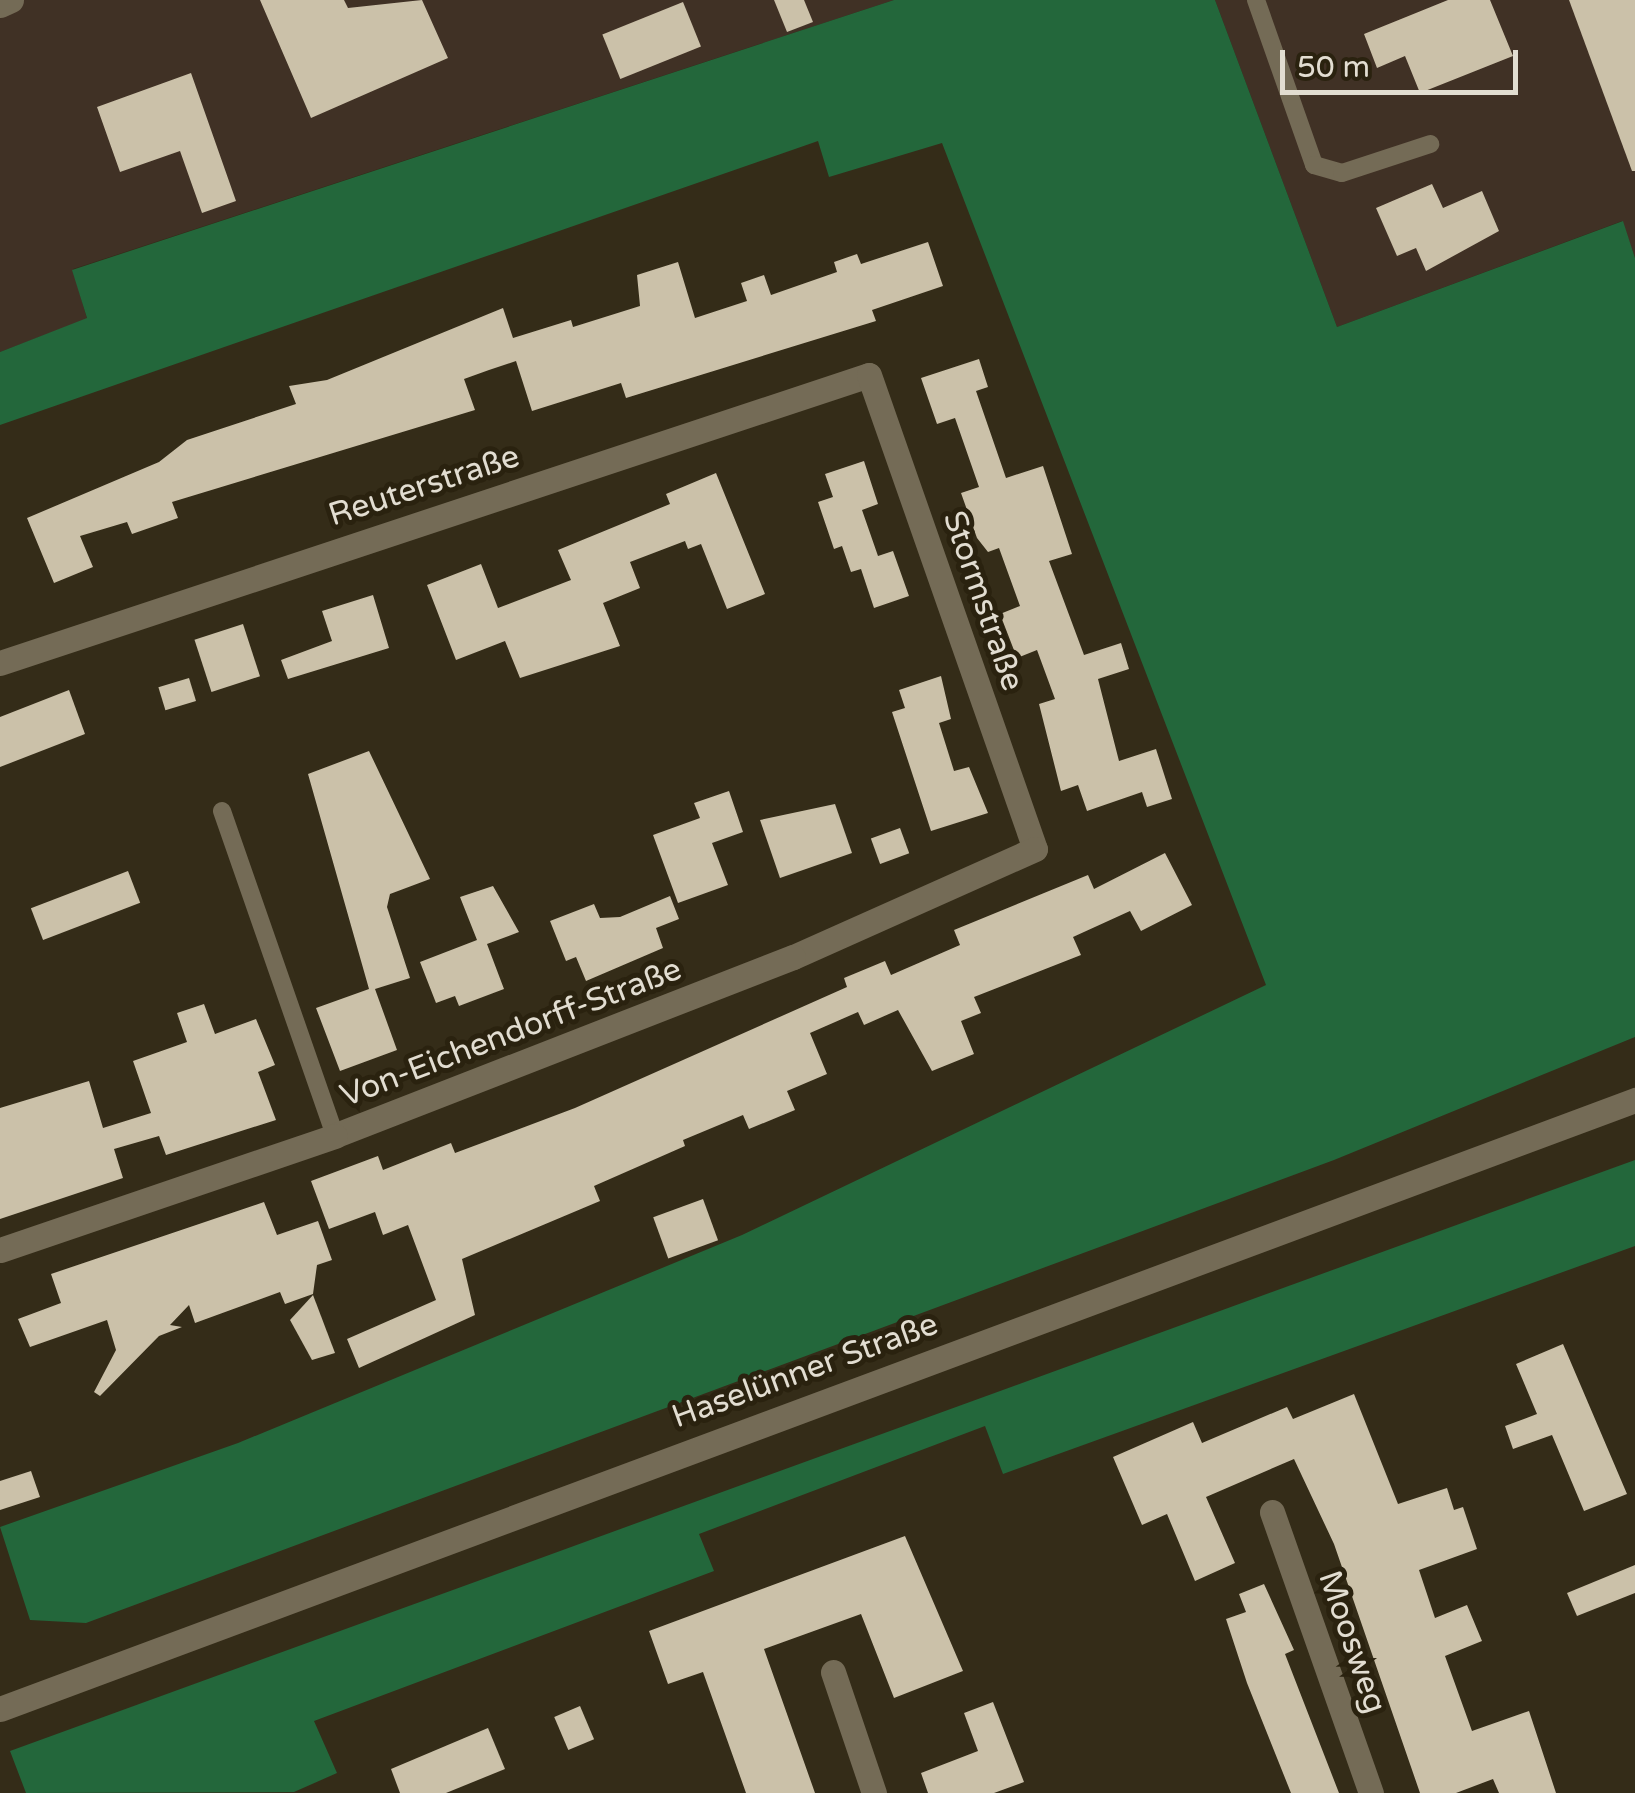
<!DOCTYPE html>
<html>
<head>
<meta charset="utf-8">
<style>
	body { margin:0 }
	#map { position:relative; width:1635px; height:1793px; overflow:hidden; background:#342c18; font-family:"Varela Round",sans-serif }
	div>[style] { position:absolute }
	.commercial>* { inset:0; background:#403125 }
	.forest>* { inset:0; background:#23673b }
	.building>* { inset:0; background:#cbc1a9; transform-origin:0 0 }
	.service>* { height:18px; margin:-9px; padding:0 9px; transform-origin:9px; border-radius:9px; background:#746b56 }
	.minor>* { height:25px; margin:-12.5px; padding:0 12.5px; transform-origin:12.5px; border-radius:12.5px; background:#746b56 }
	.tertiary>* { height:25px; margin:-12.5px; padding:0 12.5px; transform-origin:12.5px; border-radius:12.5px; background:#746b56 }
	span { translate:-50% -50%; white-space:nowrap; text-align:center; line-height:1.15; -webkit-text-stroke:10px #2a220f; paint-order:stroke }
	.street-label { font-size:32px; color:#e2ddd1 }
	.scale { position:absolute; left:1280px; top:50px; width:238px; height:45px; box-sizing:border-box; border:5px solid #e2ddd1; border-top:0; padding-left:12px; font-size:30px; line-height:35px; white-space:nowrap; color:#e2ddd1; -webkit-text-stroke:8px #2a220f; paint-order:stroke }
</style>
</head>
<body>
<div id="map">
	<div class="commercial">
		<div style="clip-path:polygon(0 0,894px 0,73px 269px,87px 319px,0 352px)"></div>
		<div style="clip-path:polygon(1215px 0,1635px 0,1635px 258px,1622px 221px,1337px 327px)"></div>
	</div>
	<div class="forest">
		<div style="clip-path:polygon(894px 0,1215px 0,1337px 327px,1623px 221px,1635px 258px,1635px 1037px,1334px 1160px,86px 1623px,30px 1620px,0 1527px,238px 1443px,742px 1235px,1266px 985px,942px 143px,829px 177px,818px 141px,0 425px,0 352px,87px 318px,72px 270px)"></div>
		<div style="clip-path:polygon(1635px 1160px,1635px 1246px,1003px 1474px,985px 1426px,699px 1534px,714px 1571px,314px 1721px,337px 1773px,294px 1792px,26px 1793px,10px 1751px)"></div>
	</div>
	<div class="building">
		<div style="clip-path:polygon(260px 0,344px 0,348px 8px,422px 0,448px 58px,311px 118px)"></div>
		<div style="clip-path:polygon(774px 0,804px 0,813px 22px,787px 32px)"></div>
		<div style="clip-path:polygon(1448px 0,1490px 0,1513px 56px,1420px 93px,1405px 56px,1377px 68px,1364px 34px)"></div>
		<div style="clip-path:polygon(1569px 0,1635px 0,1635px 171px,1632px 171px)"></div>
		<div style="left:683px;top:2px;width:48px;height:87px;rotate:68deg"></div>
		<div style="clip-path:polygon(191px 73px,236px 201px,202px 213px,180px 151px,120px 172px,97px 107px)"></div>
		<div style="clip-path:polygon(1432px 184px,1443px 208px,1482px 191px,1499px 231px,1426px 271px,1416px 248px,1397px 256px,1376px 208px)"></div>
		<div style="clip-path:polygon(928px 242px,943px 286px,872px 310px,876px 321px,626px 398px,621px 383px,532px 411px,516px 361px,489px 370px,464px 379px,475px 410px,172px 502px,178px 518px,132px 534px,127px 522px,80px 536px,93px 567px,54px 583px,27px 518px,159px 462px,187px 440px,296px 404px,289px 386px,327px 380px,503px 308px,513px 338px,571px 320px,573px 327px,640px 306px,637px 275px,678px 262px,695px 318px,747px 301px,741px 283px,764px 275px,771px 295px,837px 272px,834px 262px,857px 254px,861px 264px)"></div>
		<div style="clip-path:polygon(979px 359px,988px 387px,976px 391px,1006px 478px,1043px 466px,1072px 554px,1049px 561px,1084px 655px,1121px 643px,1129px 669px,1098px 679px,1119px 761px,1156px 749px,1172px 799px,1147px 807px,1142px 792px,1087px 811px,1078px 785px,1061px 791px,1039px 704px,1055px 699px,1037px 650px,1017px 658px,1000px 614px,1020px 606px,999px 548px,988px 552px,977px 538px,961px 493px,979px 487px,955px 418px,937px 424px,921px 378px)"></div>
		<div style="clip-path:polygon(864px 461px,878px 504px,862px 510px,878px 556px,893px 551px,909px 596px,874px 608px,861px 569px,851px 572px,842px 546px,834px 549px,818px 502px,833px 497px,825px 474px)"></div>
		<div style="clip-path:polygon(716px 473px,765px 594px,727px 609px,701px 544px,688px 549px,685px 541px,630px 562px,640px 588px,603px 603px,620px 646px,520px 678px,505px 641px,456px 660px,427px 585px,481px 564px,498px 608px,571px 580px,558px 550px,670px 504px,666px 494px)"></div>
		<div style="clip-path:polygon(373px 595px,389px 648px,288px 679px,281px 660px,332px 641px,322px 611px)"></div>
		<div style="left:243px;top:624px;width:55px;height:51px;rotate:72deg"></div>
		<div style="clip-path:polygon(941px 676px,951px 719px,939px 723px,954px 771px,969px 767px,988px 813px,931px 831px,892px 712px,905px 708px,899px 690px)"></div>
		<div style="left:189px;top:678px;width:24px;height:32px;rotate:73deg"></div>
		<div style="clip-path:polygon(69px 690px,85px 734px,0 767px,0 717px)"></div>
		<div style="clip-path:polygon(369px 751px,430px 879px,390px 894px,387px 907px,410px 978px,375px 989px,397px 1050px,340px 1071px,316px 1008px,369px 989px,308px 774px)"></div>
		<div style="clip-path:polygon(729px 791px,743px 832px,712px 843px,728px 885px,678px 903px,653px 835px,700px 818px,694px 803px)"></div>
		<div style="clip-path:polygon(835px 804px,852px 853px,780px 878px,760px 820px)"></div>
		<div style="left:900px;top:828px;width:27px;height:31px;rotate:70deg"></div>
		<div style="clip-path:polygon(1165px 853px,1192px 905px,1141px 931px,1130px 911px,1073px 937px,1081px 955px,974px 997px,981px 1013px,961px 1021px,974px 1054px,932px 1071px,898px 1010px,864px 1025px,858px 1012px,810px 1033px,827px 1074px,787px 1091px,795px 1110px,749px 1129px,743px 1115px,683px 1140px,685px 1146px,594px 1186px,600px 1201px,462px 1259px,475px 1315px,359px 1368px,347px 1339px,436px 1300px,408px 1225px,383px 1235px,375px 1212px,329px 1229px,311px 1181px,378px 1156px,383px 1170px,451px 1143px,455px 1153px,575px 1108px,847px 987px,844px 978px,885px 961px,891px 975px,960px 945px,954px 930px,1088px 875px,1094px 889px)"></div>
		<div style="left:128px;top:871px;width:34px;height:104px;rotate:69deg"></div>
		<div style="clip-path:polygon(493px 886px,519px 932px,487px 944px,504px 989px,459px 1006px,455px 996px,436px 1003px,420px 962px,477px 940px,460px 897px)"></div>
		<div style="clip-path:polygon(670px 896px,679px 919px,656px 928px,663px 948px,586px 981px,576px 957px,566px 961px,550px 921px,594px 904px,600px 918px,620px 917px)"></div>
		<div style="clip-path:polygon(204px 1004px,215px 1034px,256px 1019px,275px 1065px,258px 1072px,276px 1120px,166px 1155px,159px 1136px,114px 1149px,123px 1178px,0 1219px,0 1108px,89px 1081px,103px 1128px,151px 1113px,133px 1061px,187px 1042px,177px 1013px)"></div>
		<div style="left:703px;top:1199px;width:44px;height:53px;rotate:70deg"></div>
		<div style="clip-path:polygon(264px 1202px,277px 1235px,318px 1221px,332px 1260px,317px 1265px,313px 1294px,285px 1304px,280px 1292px,195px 1323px,189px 1305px,170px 1325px,182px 1327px,159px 1336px,100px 1396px,94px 1392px,116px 1350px,107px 1320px,30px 1347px,18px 1319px,61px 1303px,51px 1274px)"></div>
		<div style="clip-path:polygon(313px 1295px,335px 1353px,312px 1360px,290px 1320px)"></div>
		<div style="clip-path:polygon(1563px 1344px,1627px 1494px,1584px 1511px,1552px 1435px,1513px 1449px,1505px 1426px,1537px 1414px,1516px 1364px)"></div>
		<div style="clip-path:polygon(1354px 1394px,1398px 1504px,1447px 1488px,1454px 1510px,1463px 1507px,1477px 1549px,1419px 1570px,1435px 1618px,1467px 1605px,1482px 1641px,1445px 1656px,1472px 1731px,1529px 1711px,1556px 1793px,1499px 1793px,1493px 1779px,1456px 1793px,1420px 1793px,1334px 1544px,1294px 1459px,1206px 1497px,1235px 1563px,1195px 1581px,1167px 1514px,1142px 1525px,1113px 1457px,1193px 1422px,1202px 1443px,1287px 1407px,1293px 1419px)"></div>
		<div style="clip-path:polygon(31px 1471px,40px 1497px,0 1510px,0 1481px)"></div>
		<div style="clip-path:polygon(905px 1536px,963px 1671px,894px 1698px,861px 1614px,764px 1649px,815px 1793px,746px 1793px,703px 1672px,668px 1684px,649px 1631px)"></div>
		<div style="clip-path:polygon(1635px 1565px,1635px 1593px,1577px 1616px,1567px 1593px)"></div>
		<div style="clip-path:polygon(1264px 1584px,1294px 1650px,1285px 1654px,1339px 1793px,1291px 1793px,1247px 1683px,1226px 1619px,1246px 1612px,1239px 1594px)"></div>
		<div style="clip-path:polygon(993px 1702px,1024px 1782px,994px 1793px,928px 1793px,921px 1773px,978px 1751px,964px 1713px)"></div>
		<div style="left:580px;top:1706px;width:36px;height:28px;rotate:67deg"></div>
		<div style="clip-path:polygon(488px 1728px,505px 1769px,446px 1793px,400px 1793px,391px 1769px)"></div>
	</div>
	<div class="service">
		<div style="left:1256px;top:0;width:175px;rotate:70.6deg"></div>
		<div style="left:1314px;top:165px;width:29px;rotate:16deg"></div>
		<div style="left:1342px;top:173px;width:93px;rotate:-18.2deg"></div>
		<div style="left:222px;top:811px;width:344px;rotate:70.8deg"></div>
	</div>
	<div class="minor">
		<div style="left:0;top:5px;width:12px;rotate:-24deg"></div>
		<div style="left:0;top:663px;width:915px;rotate:-18.34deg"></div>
		<div style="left:869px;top:375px;width:502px;rotate:70.7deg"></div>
		<div style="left:1035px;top:849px;width:265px;rotate:155.9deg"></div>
		<div style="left:793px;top:957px;width:492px;rotate:158.7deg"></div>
		<div style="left:335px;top:1136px;width:354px;rotate:161.2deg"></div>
		<div style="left:1272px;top:1512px;width:298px;rotate:70.6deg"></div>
		<div style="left:833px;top:1672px;width:128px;rotate:71.3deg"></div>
	</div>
	<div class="tertiary">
		<div style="left:0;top:1709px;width:1745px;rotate:-20.43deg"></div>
	</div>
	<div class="street-label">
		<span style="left:424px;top:486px;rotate:-18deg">Reuterstraße</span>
		<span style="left:983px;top:601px;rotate:71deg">Stormstraße</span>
		<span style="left:511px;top:1033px;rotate:-21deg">Von-Eichendorff-Straße</span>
		<span style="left:805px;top:1371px;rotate:-20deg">Haselünner Straße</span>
		<span style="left:1352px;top:1642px;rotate:71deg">Moosweg</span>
	</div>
	<div class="scale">50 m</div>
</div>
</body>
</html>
